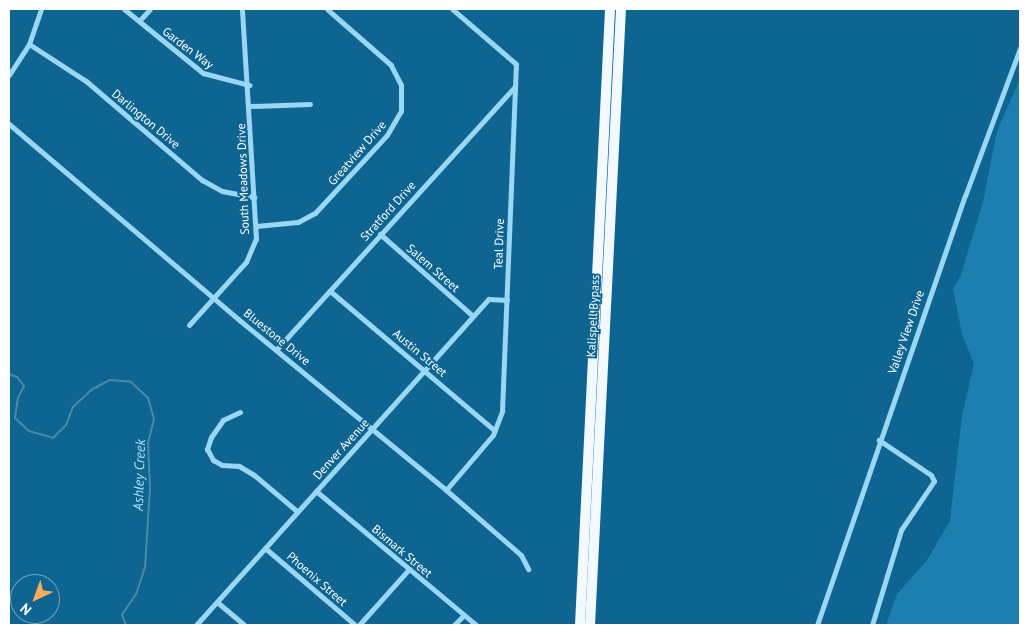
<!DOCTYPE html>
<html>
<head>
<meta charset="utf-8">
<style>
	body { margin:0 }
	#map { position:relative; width:1029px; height:634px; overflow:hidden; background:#0f6591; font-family:"PT Sans",sans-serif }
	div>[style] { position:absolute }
	.green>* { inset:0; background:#1d7faf }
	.stream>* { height:2px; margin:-1px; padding:0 1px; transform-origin:1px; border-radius:1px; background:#4a89a7 }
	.minor>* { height:5px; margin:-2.5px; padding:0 2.5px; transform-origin:2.5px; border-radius:2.5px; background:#99d7f4 }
	.trunk>* { height:10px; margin:-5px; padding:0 5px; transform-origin:5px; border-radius:5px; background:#f2faff }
	span { translate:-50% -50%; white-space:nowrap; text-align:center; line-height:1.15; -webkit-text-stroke:4px #0f6591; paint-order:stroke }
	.street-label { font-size:12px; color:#fff }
	.water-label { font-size:14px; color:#aae2fb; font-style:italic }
	.frame { position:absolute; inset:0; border:10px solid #fff; pointer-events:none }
	.north { position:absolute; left:10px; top:574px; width:50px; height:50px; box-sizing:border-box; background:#0f6591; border:1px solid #6fa3bd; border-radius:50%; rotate:222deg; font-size:14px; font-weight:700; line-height:20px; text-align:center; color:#fff }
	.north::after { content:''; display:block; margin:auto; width:18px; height:22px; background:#ffab5c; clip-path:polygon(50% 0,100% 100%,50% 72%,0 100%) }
</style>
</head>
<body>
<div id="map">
	<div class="green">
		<div style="clip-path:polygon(1020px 79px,1020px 625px,886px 625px,897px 594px,927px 560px,950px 521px,962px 416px,974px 364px,962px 334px,953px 289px,961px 275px,983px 202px,997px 131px)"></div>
	</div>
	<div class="stream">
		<div style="left:9px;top:374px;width:9px;rotate:21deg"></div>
		<div style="left:17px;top:377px;width:11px;rotate:52deg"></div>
		<div style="left:24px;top:386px;width:13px;rotate:117deg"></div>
		<div style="left:18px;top:398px;width:20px;rotate:99deg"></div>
		<div style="left:15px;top:418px;width:19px;rotate:43deg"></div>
		<div style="left:29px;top:431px;width:25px;rotate:16deg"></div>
		<div style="left:53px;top:438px;width:18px;rotate:-45deg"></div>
		<div style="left:66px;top:425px;width:19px;rotate:-69deg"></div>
		<div style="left:73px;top:407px;width:25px;rotate:-43deg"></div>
		<div style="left:91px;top:390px;width:21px;rotate:-28deg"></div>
		<div style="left:110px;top:380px;width:21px;rotate:5deg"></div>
		<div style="left:131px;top:382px;width:23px;rotate:43deg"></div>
		<div style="left:148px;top:398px;width:22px;rotate:74deg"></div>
		<div style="left:154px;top:419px;width:25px;rotate:104deg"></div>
		<div style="left:148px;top:443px;width:45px;rotate:87.5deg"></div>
		<div style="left:150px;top:488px;width:79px;rotate:93.6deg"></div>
		<div style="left:145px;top:567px;width:28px;rotate:108deg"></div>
		<div style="left:136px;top:594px;width:25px;rotate:124deg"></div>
		<div style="left:122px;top:615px;width:11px;rotate:68deg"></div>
	</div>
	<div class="minor">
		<div style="left:124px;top:9px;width:102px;rotate:39deg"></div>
		<div style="left:203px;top:73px;width:48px;rotate:14.6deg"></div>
		<div style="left:139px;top:21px;width:16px;rotate:-47deg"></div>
		<div style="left:29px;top:44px;width:68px;rotate:33deg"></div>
		<div style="left:86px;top:81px;width:153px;rotate:40.5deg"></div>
		<div style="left:202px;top:180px;width:23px;rotate:29deg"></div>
		<div style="left:222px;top:191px;width:33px;rotate:11deg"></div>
		<div style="left:9px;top:75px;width:37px;rotate:-57deg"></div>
		<div style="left:29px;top:44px;width:37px;rotate:-71deg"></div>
		<div style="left:250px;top:106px;width:60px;rotate:-1.9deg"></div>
		<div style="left:9px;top:124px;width:301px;rotate:40.4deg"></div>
		<div style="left:238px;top:319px;width:269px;rotate:39.4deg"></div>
		<div style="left:446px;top:490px;width:99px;rotate:40.9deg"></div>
		<div style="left:521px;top:555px;width:16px;rotate:63deg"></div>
		<div style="left:256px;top:226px;width:42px;rotate:-5.4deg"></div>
		<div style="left:298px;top:222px;width:19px;rotate:-28deg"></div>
		<div style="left:315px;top:213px;width:106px;rotate:-47.3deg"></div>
		<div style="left:387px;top:135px;width:28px;rotate:-60deg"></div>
		<div style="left:401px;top:111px;width:26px;rotate:-90deg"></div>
		<div style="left:401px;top:85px;width:22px;rotate:-117deg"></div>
		<div style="left:391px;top:65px;width:85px;rotate:-138.8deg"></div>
		<div style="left:380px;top:234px;width:124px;rotate:41.4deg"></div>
		<div style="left:330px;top:291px;width:216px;rotate:40.3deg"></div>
		<div style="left:189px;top:325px;width:85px;rotate:-47.9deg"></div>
		<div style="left:246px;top:262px;width:25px;rotate:-67deg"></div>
		<div style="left:256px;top:239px;width:230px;rotate:-93.5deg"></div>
		<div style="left:276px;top:350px;width:356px;rotate:-47.8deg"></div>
		<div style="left:240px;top:412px;width:19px;rotate:155deg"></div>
		<div style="left:223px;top:420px;width:21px;rotate:125deg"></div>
		<div style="left:211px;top:437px;width:13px;rotate:108deg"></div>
		<div style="left:207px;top:449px;width:13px;rotate:61deg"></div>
		<div style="left:213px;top:460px;width:10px;rotate:29deg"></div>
		<div style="left:222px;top:465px;width:17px;rotate:3deg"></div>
		<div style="left:239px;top:466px;width:17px;rotate:31deg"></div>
		<div style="left:254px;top:475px;width:57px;rotate:40.1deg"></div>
		<div style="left:446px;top:490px;width:72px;rotate:-49.5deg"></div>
		<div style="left:493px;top:435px;width:26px;rotate:-69deg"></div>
		<div style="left:502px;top:411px;width:347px;rotate:-87.7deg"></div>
		<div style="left:516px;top:64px;width:84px;rotate:-139.3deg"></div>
		<div style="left:316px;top:491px;width:209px;rotate:39.9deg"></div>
		<div style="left:265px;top:548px;width:118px;rotate:40.5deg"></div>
		<div style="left:217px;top:602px;width:35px;rotate:40deg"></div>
		<div style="left:196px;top:625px;width:438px;rotate:-48.1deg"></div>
		<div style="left:489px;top:299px;width:18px;rotate:3deg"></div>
		<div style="left:359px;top:625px;width:75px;rotate:-48.2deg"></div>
		<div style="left:454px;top:625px;width:14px;rotate:-45deg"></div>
		<div style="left:817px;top:625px;width:454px;rotate:-71deg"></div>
		<div style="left:965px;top:196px;width:158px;rotate:-69.6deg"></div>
		<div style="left:872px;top:625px;width:99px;rotate:-73deg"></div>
		<div style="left:901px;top:530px;width:59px;rotate:-56deg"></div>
		<div style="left:934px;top:481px;width:7px;rotate:-117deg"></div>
		<div style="left:931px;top:475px;width:63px;rotate:-146.1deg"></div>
	</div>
	<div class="trunk">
		<div style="left:580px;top:625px;width:617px;rotate:-87.21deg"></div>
		<div style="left:590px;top:625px;width:617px;rotate:-87.12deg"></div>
	</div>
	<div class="street-label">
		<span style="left:188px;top:48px;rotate:37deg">Garden Way</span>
		<span style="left:146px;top:119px;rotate:40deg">Darlington Drive</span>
		<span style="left:357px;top:153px;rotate:-49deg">Greatview Drive</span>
		<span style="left:243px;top:179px;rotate:-92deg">South Meadows Drive</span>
		<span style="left:388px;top:211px;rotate:-48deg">Stratford Drive</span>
		<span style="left:499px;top:244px;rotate:-88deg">Teal Drive</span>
		<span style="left:433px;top:268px;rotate:41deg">Salem Street</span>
		<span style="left:593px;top:316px;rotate:-87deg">Kalispell Bypass</span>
		<span style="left:906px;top:332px;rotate:-71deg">Valley View Drive</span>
		<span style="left:277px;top:337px;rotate:39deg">Bluestone Drive</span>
		<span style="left:420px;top:353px;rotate:40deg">Austin Street</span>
		<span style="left:341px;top:449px;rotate:-48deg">Denver Avenue</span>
		<span style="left:402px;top:551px;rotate:40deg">Bismark Street</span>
		<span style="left:317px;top:579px;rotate:41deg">Phoenix Street</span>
	</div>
	<div class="water-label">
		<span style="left:139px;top:475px;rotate:-88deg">Ashley Creek</span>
	</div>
	<div class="frame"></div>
	<div class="north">N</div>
</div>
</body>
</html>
